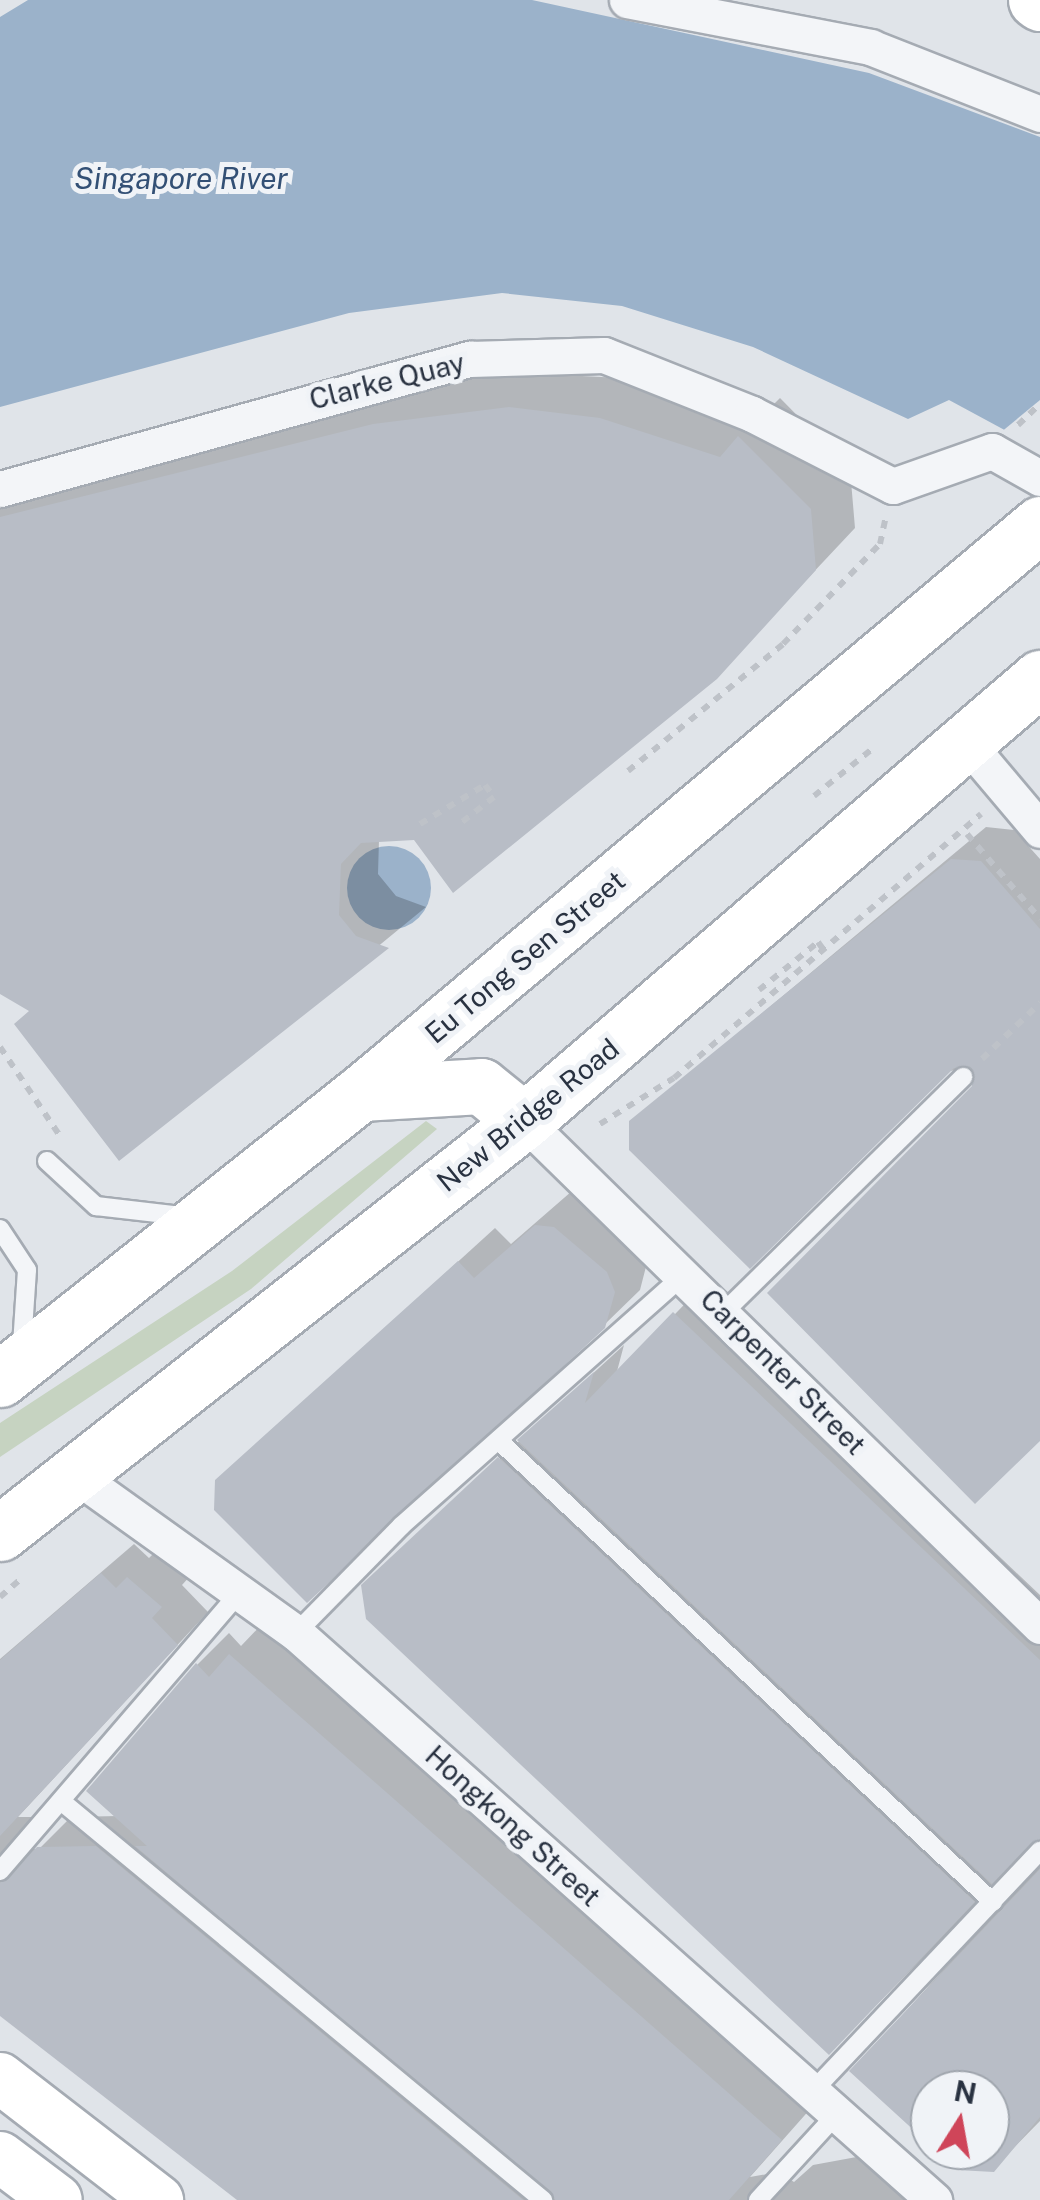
<!DOCTYPE html>
<html>
<head>
<meta charset="utf-8">
<style>
	body { margin:0 }
	#map { position:relative; width:1040px; height:2200px; overflow:hidden; background:#e0e4e9; font-family:"Public Sans",sans-serif }
	div>[style] { position:absolute }
	.green>* { inset:0; background:#c6d3c1 }
	.water>* { inset:0; background:#9bb2ca }
	.round { border-radius:50% }
	.pier>* { inset:0; background:#e0e4e9 }
	.shadow>* { inset:0; background:#0003 }
	.building>* { inset:0; background:#b8bdc6 }
	.path>* { height:6px; margin-top:-3px; transform-origin:0; background:repeating-linear-gradient(90deg,#bec2c8 0 8px,transparent 0 16px) }
	.roads { filter:drop-shadow(2px 0 #a5abb3) drop-shadow(-2px 0 #a5abb3) drop-shadow(0 2px #a5abb3) drop-shadow(0 -2px #a5abb3) }
	.lane>* { height:18px; margin:-9px; padding:0 9px; transform-origin:9px; border-radius:9px; background:#f3f5f8 }
	.street>* { height:35px; margin:-17.5px; padding:0 17.5px; transform-origin:17.5px; border-radius:17.5px; background:#f3f5f8 }
	.secondary>* { height:50px; margin:-25px; padding:0 25px; transform-origin:25px; border-radius:25px; background:#fff }
	.primary>* { height:55px; margin:-27.5px; padding:0 27.5px; transform-origin:27.5px; border-radius:27.5px; background:#fff }
	span { translate:-50% -50%; white-space:nowrap; text-align:center; line-height:1.15; -webkit-text-stroke:10px #f0f3f7; paint-order:stroke }
	.street-label { font-size:28px; color:#293241 }
	.water-label { font-size:30px; color:#335075; font-style:italic }
	.north { position:absolute; left:910px; top:2070px; width:100px; height:100px; box-sizing:border-box; background:#f0f3f7; border:2px solid #a0a6ae; border-radius:50%; rotate:11deg; font-size:28px; font-weight:700; line-height:40px; text-align:center; color:#293241 }
	.north::after { content:''; display:block; margin:auto; width:35px; height:45px; background:#cf4559; clip-path:polygon(50% 0,100% 100%,50% 72%,0 100%) }
</style>
</head>
<body>
<div id="map">
	<div class="green">
		<div style="clip-path:polygon(426px 1121px,437px 1129px,251px 1289px,0 1457px,0 1423px,232px 1271px)"></div>
	</div>
	<div class="water">
		<div style="clip-path:polygon(28px 0,532px 0,869px 73px,1040px 137px,1040px 449px,949px 400px,908px 419px,753px 347px,622px 306px,502px 293px,349px 313px,0 407px,0 17px)"></div>
		<div class="round" style="left:347px;top:846px;width:84px;height:84px"></div>
	</div>
	<div class="pier">
		<div style="clip-path:polygon(1040px 400px,1040px 454px,1000px 433px)"></div>
	</div>
	<div class="shadow">
		<div style="clip-path:polygon(481px 371px,641px 379px,760px 418px,780px 398px,850px 469px,855px 528px,715px 677px,415px 838px,379px 840px,378px 874px,396px 896px,426px 907px,120px 1158px,32px 1010px,0 991px,0 490px)"></div>
		<div style="clip-path:polygon(986px 827px,1014px 830px,1040px 859px,1040px 1440px,975px 1067px,631px 1122px)"></div>
		<div style="clip-path:polygon(572px 1191px,649px 1255px,640px 1290px,603px 1326px,217px 1481px,495px 1228px,511px 1244px)"></div>
		<div style="clip-path:polygon(708px 1280px,1040px 1595px,1040px 1841px,853px 2028px,388px 1561px,624px 1345px,616px 1375px)"></div>
		<div style="clip-path:polygon(134px 1544px,149px 1558px,160px 1547px,192px 1574px,182px 1585px,208px 1612px,18px 1817px,32px 1817px,18px 1834px,22px 1849px,39px 1849px,71px 1817px,118px 1816px,197px 1665px,229px 1633px,241px 1646px,262px 1624px,812px 2107px,750px 2177px,779px 2172px,794px 2182px,813px 2165px,862px 2156px,914px 2200px,243px 2200px,0 2013px,0 1659px)"></div>
		<div style="clip-path:polygon(1040px 1863px,1040px 2121px,993px 2169px,939px 2150px,990px 2150px,990px 2090px,930px 2090px,930px 2141px,853px 2070px)"></div>
	</div>
	<div class="building">
		<div style="clip-path:polygon(509px 407px,600px 418px,720px 457px,738px 436px,811px 509px,816px 570px,717px 679px,453px 893px,414px 840px,361px 843px,341px 864px,339px 915px,356px 936px,389px 948px,119px 1161px,14px 1024px,29px 1011px,0 994px,0 517px,373px 424px)"></div>
		<div style="clip-path:polygon(951px 859px,981px 861px,1040px 929px,1040px 1441px,975px 1504px,767px 1293px,972px 1086px,971px 1068px,954px 1068px,750px 1269px,629px 1150px,629px 1121px)"></div>
		<div style="clip-path:polygon(535px 1225px,554px 1227px,607px 1272px,615px 1292px,605px 1328px,307px 1603px,214px 1510px,215px 1480px,458px 1261px,474px 1278px)"></div>
		<div style="clip-path:polygon(673px 1312px,1040px 1660px,1040px 1839px,992px 1884px,517px 1440px,594px 1372px,585px 1403px)"></div>
		<div style="clip-path:polygon(498px 1457px,975px 1902px,829px 2055px,366px 1619px,361px 1585px)"></div>
		<div style="clip-path:polygon(101px 1573px,116px 1588px,127px 1577px,162px 1607px,152px 1618px,178px 1645px,0 1836px,0 1660px)"></div>
		<div style="clip-path:polygon(229px 1654px,782px 2140px,729px 2200px,555px 2200px,135px 1846px,147px 1846px,86px 1791px,196px 1663px,209px 1677px)"></div>
		<div style="clip-path:polygon(96px 1846px,523px 2200px,237px 2200px,0 2016px,0 1883px,37px 1847px)"></div>
		<div style="clip-path:polygon(1040px 1869px,1040px 2117px,994px 2172px,957px 2170px,936px 2150px,990px 2150px,990px 2090px,930px 2090px,930px 2145px,849px 2071px)"></div>
	</div>
	<div class="path">
		<div style="left:1018px;top:425px;width:30px;rotate:-44deg"></div>
		<div style="left:628px;top:771px;width:200px;rotate:-39.3deg"></div>
		<div style="left:783px;top:644px;width:139px;rotate:-45.9deg"></div>
		<div style="left:880px;top:544px;width:25px;rotate:-78deg"></div>
		<div style="left:814px;top:796px;width:75px;rotate:-39deg"></div>
		<div style="left:420px;top:824px;width:76px;rotate:-31deg"></div>
		<div style="left:485px;top:785px;width:15px;rotate:53deg"></div>
		<div style="left:494px;top:797px;width:41px;rotate:142deg"></div>
		<div style="left:967px;top:834px;width:112px;rotate:49.3deg"></div>
		<div style="left:759px;top:990px;width:76px;rotate:-39.1deg"></div>
		<div style="left:818px;top:942px;width:12px;rotate:55deg"></div>
		<div style="left:0;top:1047px;width:107px;rotate:56deg"></div>
		<div style="left:982px;top:1059px;width:81px;rotate:-44deg"></div>
		<div style="left:600px;top:1124px;width:87px;rotate:-31.9deg"></div>
		<div style="left:674px;top:1078px;width:405px;rotate:-40.7deg"></div>
		<div style="left:0;top:1597px;width:29px;rotate:-41deg"></div>
	</div>
	<div class="roads">
		<div class="lane">
			<div style="left:47px;top:1161px;width:67px;rotate:42.6deg"></div>
			<div style="left:96px;top:1206px;width:88px;rotate:6.6deg"></div>
			<div style="left:0;top:1229px;width:49px;rotate:56.6deg"></div>
			<div style="left:27px;top:1270px;width:75px;rotate:93.8deg"></div>
			<div style="left:723px;top:1313px;width:337px;rotate:-44.5deg"></div>
			<div style="left:498px;top:1440px;width:677px;rotate:43.03deg"></div>
			<div style="left:296px;top:1633px;width:150px;rotate:-45.5deg"></div>
			<div style="left:401px;top:1526px;width:378px;rotate:-41.6deg"></div>
			<div style="left:61px;top:1801px;width:626px;rotate:39.62deg"></div>
			<div style="left:0;top:1871px;width:369px;rotate:-49.3deg"></div>
			<div style="left:810px;top:2094px;width:335px;rotate:-46.6deg"></div>
			<div style="left:758px;top:2200px;width:114px;rotate:-47.5deg"></div>
		</div>
		<div class="street">
			<div style="left:627px;top:0;width:248px;rotate:10.9deg"></div>
			<div style="left:870px;top:47px;width:183px;rotate:21.5deg"></div>
			<div style="left:0;top:489px;width:488px;rotate:-15.5deg"></div>
			<div style="left:470px;top:359px;width:134px;rotate:-1.7deg"></div>
			<div style="left:604px;top:355px;width:159px;rotate:21.7deg"></div>
			<div style="left:752px;top:414px;width:158px;rotate:27.1deg"></div>
			<div style="left:893px;top:486px;width:105px;rotate:-19.5deg"></div>
			<div style="left:992px;top:451px;width:55px;rotate:29.4deg"></div>
			<div style="left:966px;top:742px;width:115px;rotate:49.9deg"></div>
			<div style="left:524px;top:1121px;width:722px;rotate:44.38deg"></div>
			<div style="left:74px;top:1474px;width:273px;rotate:35.6deg"></div>
			<div style="left:296px;top:1633px;width:854px;rotate:41.63deg"></div>
		</div>
		<div class="secondary">
			<div style="left:0;top:2078px;width:200px;rotate:37.7deg"></div>
			<div style="left:0;top:2157px;width:71px;rotate:37deg"></div>
		</div>
		<div class="primary">
			<div style="left:1036px;top:0;width:5px;rotate:37deg"></div>
			<div style="left:361px;top:1093px;width:120px;rotate:-3.3deg"></div>
			<div style="left:481px;top:1086px;width:55px;rotate:39.1deg"></div>
			<div style="left:0;top:1379px;width:461px;rotate:-38.4deg"></div>
			<div style="left:361px;top:1093px;width:886px;rotate:-39.96deg"></div>
			<div style="left:0;top:1533px;width:667px;rotate:-38.18deg"></div>
			<div style="left:524px;top:1121px;width:680px;rotate:-40.65deg"></div>
		</div>
	</div>
	<div class="street-label">
		<span style="left:387px;top:381px;rotate:-14deg">Clarke Quay</span>
		<span style="left:525px;top:957px;rotate:-40deg">Eu Tong Sen Street</span>
		<span style="left:528px;top:1115px;rotate:-39deg">New Bridge Road</span>
		<span style="left:783px;top:1372px;rotate:45deg">Carpenter Street</span>
		<span style="left:513px;top:1826px;rotate:42deg">Hongkong Street</span>
	</div>
	<div class="water-label">
		<span style="left:181px;top:178px">Singapore River</span>
	</div>
	<div class="north">N</div>
</div>
</body>
</html>
